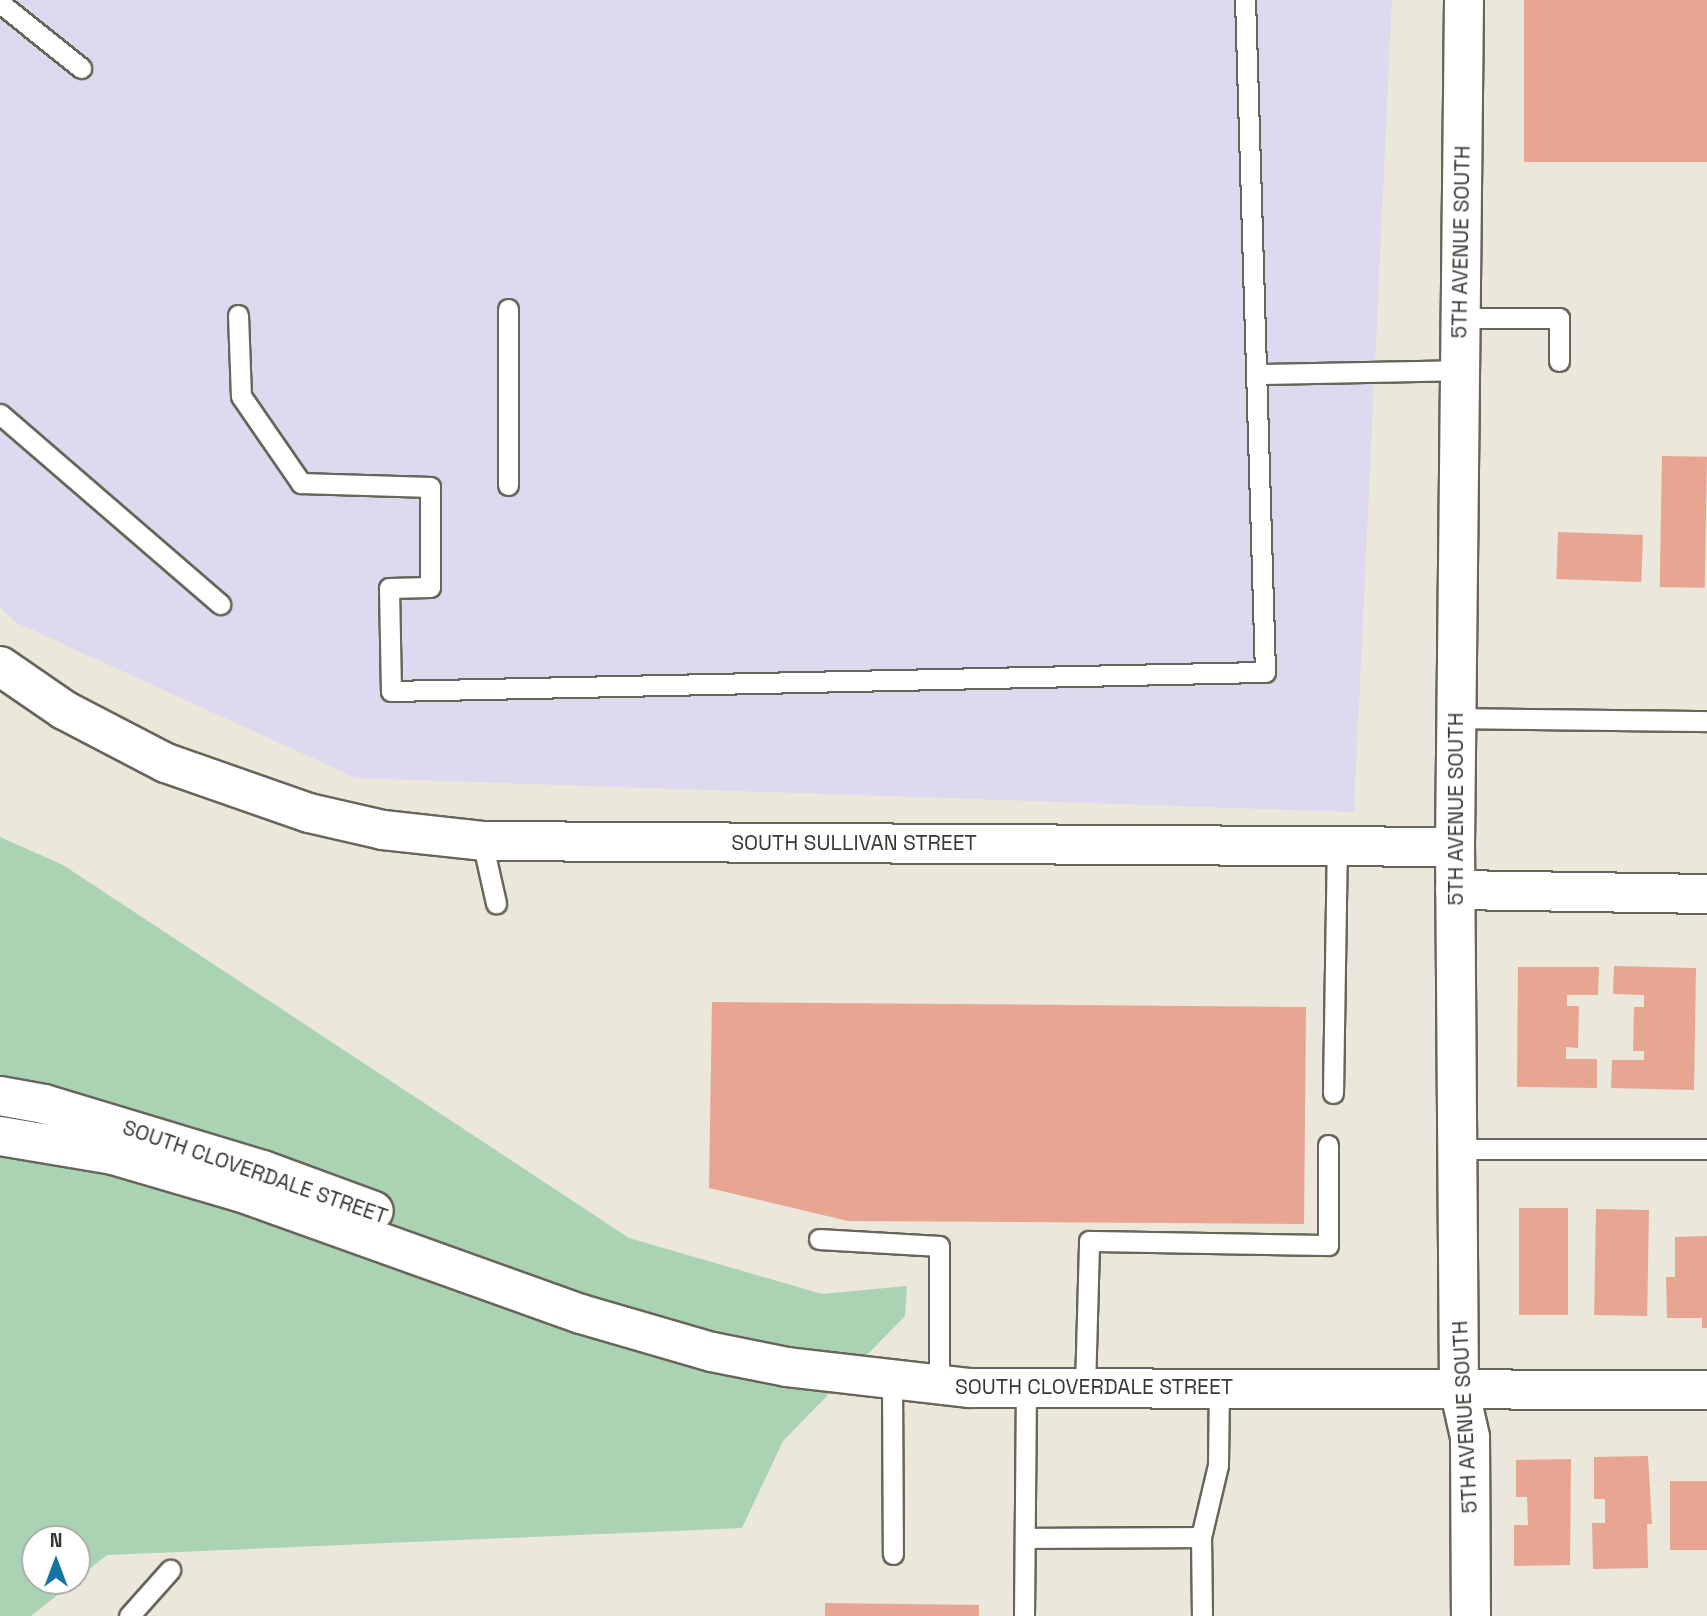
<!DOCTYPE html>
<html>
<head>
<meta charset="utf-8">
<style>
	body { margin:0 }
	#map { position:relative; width:1707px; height:1616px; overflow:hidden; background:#ebe7da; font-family:"Space Grotesk",sans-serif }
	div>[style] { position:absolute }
	.industrial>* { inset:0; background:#dddaf0 }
	.green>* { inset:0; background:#aad3b3 }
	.building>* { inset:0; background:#e7a592; transform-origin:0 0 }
	.roads { filter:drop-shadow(2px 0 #686559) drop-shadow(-2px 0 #686559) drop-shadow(0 2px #686559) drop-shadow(0 -2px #686559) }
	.service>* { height:19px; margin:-9.5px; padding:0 9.5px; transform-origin:9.5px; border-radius:9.5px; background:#fff }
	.minor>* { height:38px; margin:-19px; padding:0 19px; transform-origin:19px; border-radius:19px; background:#fff }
	.tertiary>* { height:38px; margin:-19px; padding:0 19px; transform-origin:19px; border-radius:19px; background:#fff }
	.secondary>* { height:38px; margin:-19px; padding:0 19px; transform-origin:19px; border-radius:19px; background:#fff }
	span { translate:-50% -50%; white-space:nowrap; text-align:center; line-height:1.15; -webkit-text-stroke:5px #fff; paint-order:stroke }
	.street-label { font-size:21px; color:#383732 }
	.north { position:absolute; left:21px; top:1525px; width:70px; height:70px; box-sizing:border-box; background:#fff; border:2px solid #afafad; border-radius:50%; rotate:0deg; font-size:19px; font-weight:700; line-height:28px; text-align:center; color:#383732 }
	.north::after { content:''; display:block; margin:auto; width:24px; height:32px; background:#1676a3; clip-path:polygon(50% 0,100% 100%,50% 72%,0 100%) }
</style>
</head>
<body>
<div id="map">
	<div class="industrial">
		<div style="clip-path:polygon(0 0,1392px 0,1354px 812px,356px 778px,15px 622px,0 607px)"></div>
	</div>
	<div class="green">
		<div style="clip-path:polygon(0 837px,63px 865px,629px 1238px,822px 1294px,907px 1286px,905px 1316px,783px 1441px,742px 1528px,107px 1555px,77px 1579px,77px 1539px,35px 1539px,35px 1581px,75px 1581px,31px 1616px,0 1616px)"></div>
	</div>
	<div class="building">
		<div style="left:1524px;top:0;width:183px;height:162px"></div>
		<div style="left:1662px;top:456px;width:45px;height:131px;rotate:1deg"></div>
		<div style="left:1558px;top:532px;width:85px;height:47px;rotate:2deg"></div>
		<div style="clip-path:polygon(1614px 966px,1696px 968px,1694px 1090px,1611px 1088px,1612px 1060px,1644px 1060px,1644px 1051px,1633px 1051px,1634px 1007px,1644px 1007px,1644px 995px,1613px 994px)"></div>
		<div style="clip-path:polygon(1518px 967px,1599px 967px,1598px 995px,1567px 995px,1567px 1006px,1579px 1006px,1578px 1048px,1566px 1047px,1566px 1059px,1597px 1059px,1597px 1088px,1517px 1087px)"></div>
		<div style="clip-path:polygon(712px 1002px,1306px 1007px,1304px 1224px,848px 1221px,709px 1188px)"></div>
		<div style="left:1519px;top:1208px;width:49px;height:107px"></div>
		<div style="left:1596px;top:1209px;width:53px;height:106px;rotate:1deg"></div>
		<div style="clip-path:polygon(1707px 1236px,1707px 1328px,1702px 1328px,1702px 1318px,1667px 1318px,1666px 1277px,1675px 1277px,1675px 1237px)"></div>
		<div style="clip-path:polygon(1648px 1456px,1652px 1524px,1647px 1524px,1648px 1568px,1593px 1569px,1592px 1523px,1605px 1523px,1605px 1499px,1594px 1499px,1594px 1457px)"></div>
		<div style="clip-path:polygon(1571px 1459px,1570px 1565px,1514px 1566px,1514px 1525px,1528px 1525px,1527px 1497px,1516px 1497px,1516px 1460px)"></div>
		<div style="left:1707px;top:1481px;width:69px;height:37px;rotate:90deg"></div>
		<div style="clip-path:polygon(825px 1603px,979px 1605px,979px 1616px,825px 1616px)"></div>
	</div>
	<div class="roads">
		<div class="service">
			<div style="left:0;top:3px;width:104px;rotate:38.7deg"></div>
			<div style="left:508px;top:309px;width:176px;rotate:90deg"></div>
			<div style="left:238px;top:315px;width:81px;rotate:87.9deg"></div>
			<div style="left:241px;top:396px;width:106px;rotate:55.4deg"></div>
			<div style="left:301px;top:483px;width:129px;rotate:1.8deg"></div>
			<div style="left:430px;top:487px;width:100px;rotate:90deg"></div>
			<div style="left:430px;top:587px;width:41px;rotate:178.6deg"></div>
			<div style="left:389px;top:588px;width:103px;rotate:88.9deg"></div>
			<div style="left:391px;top:691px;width:874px;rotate:-1.25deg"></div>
			<div style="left:1265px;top:672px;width:672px;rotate:-91.7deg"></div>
			<div style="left:1461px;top:318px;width:98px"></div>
			<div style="left:1559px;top:318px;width:43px;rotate:90deg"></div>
			<div style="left:1259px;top:374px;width:201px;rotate:-1.1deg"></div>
			<div style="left:0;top:414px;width:291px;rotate:40.8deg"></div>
			<div style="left:1456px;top:718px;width:251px;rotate:0.7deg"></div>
			<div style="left:482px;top:841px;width:64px;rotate:77.3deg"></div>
			<div style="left:1333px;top:1093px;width:247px;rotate:-89.1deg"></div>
			<div style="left:1457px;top:1149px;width:250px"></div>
			<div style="left:819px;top:1239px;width:120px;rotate:3.3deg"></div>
			<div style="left:939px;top:1246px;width:140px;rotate:90deg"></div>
			<div style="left:892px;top:1382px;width:172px;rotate:89.7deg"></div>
			<div style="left:1085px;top:1388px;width:147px;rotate:-88.4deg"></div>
			<div style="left:1089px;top:1241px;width:239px;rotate:1deg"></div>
			<div style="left:1328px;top:1245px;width:100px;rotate:-90deg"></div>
			<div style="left:1025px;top:1538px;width:176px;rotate:-0.3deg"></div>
			<div style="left:129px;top:1616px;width:62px;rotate:-48.3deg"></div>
			<div style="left:1024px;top:1616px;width:228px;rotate:-89.5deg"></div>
			<div style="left:1202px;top:1616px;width:79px;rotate:-90.7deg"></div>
			<div style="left:1201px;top:1537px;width:74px;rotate:-76.7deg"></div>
			<div style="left:1218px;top:1465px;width:77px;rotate:-89.3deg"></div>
		</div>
		<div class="minor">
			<div style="left:1455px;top:890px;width:252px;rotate:0.9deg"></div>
			<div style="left:1459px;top:1388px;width:50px;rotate:77.3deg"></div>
			<div style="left:1470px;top:1437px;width:179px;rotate:89.7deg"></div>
		</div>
		<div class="tertiary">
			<div style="left:0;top:666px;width:78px;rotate:34.5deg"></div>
			<div style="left:64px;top:710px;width:115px;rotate:27.5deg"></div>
			<div style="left:166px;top:763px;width:151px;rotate:19.3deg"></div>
			<div style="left:309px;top:813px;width:76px;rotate:12.9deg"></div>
			<div style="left:383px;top:830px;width:100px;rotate:6.3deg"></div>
			<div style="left:482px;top:841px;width:973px;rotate:0.35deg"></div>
			<div style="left:1459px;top:1388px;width:541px;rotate:-90.42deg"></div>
			<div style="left:1455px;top:847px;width:847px;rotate:-89.39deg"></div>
		</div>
		<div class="secondary">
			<div style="left:0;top:1096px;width:45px;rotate:10.3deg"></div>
			<div style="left:44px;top:1104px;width:229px;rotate:16.8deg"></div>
			<div style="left:263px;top:1170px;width:118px;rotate:20.3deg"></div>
			<div style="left:0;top:1136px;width:115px;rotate:9.5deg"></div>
			<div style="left:113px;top:1155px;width:135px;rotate:16.3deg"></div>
			<div style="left:243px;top:1193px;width:359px;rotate:19.7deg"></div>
			<div style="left:581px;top:1314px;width:136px;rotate:16.2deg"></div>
			<div style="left:712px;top:1352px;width:76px;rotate:11.3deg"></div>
			<div style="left:787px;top:1367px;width:183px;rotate:6.6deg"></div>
			<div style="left:969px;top:1388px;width:738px;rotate:0.16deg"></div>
		</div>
	</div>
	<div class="street-label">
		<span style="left:1461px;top:242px;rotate:-89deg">5TH AVENUE SOUTH</span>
		<span style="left:1456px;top:809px;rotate:-90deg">5TH AVENUE SOUTH</span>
		<span style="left:854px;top:843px">SOUTH SULLIVAN STREET</span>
		<span style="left:255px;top:1172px;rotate:19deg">SOUTH CLOVERDALE STREET</span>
		<span style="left:1094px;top:1387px">SOUTH CLOVERDALE STREET</span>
		<span style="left:1465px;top:1417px;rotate:-93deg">5TH AVENUE SOUTH</span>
	</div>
	<div class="north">N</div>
</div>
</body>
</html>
